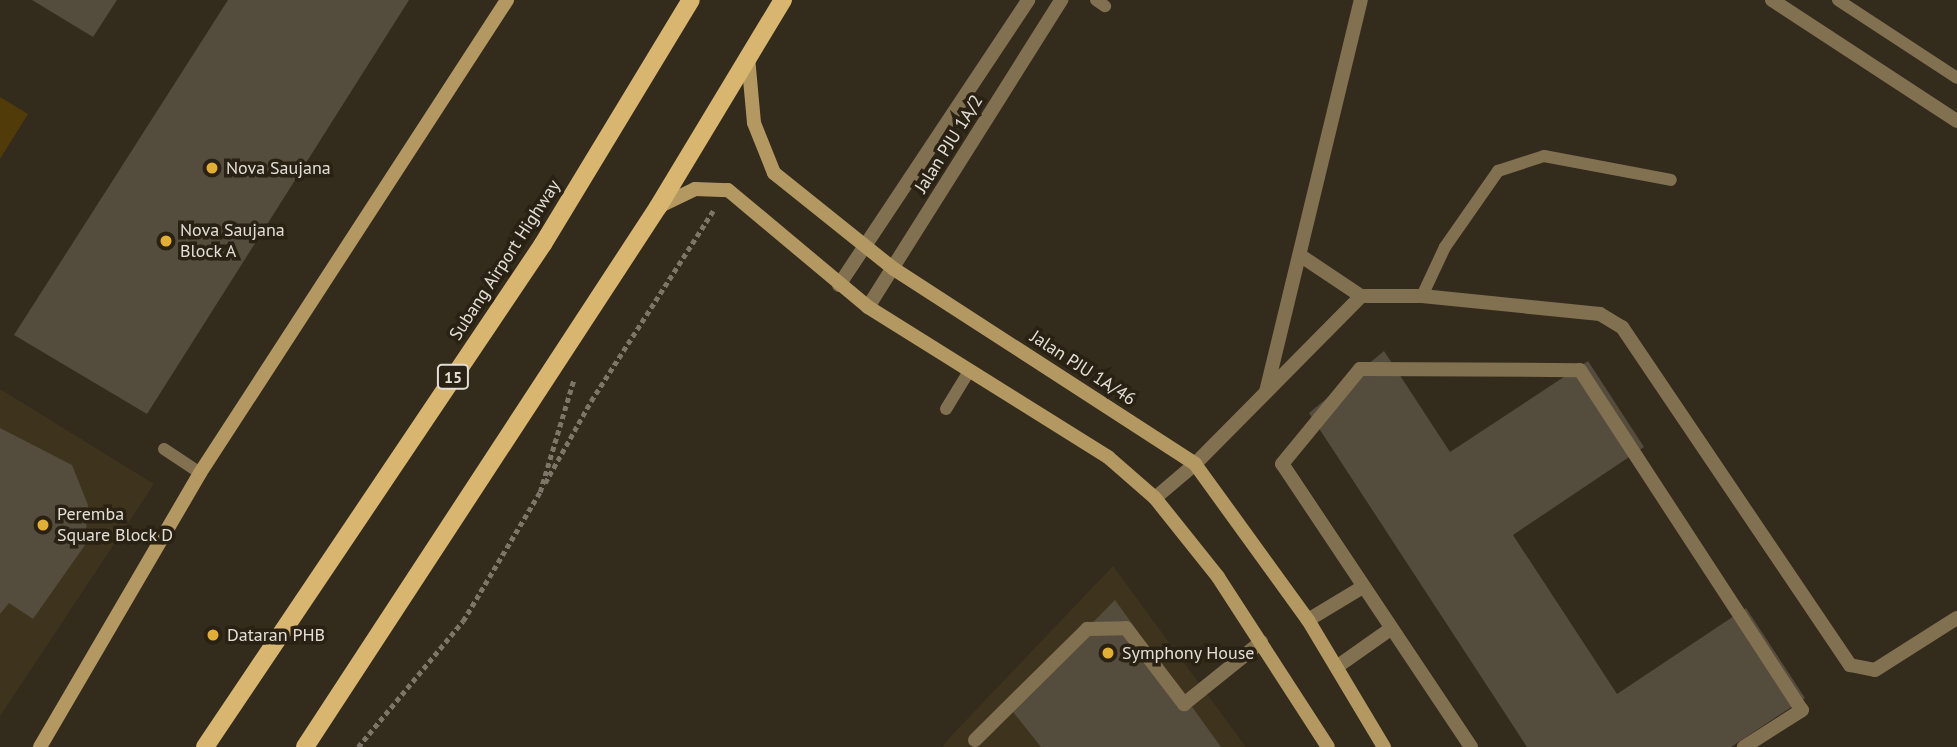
<!DOCTYPE html>
<html>
<head>
<meta charset="utf-8">
<style>
	body { margin:0 }
	#map { position:relative; width:1957px; height:747px; overflow:hidden; background:#332b1c; font-family:"PT Sans",sans-serif }
	div>[style] { position:absolute }
	.built>* { inset:0; background:#3e331d }
	.green>* { inset:0; background:#513b08 }
	.building>* { inset:0; background:#544c3c }
	.path>* { height:4.5px; margin-top:-2.25px; transform-origin:0; background:repeating-linear-gradient(90deg,#7c7568 0 5px,transparent 0 8.5px) }
	.lane>* { height:12px; margin:-6px; padding:0 6px; transform-origin:6px; border-radius:6px; background:#827150 }
	.street>* { height:14px; margin:-7px; padding:0 7px; transform-origin:7px; border-radius:7px; background:#827150 }
	.secondary>* { height:14px; margin:-7px; padding:0 7px; transform-origin:7px; border-radius:7px; background:#b39862 }
	.primary>* { height:18px; margin:-9px; padding:0 9px; transform-origin:9px; border-radius:9px; background:#d9b66f }
	.dots>* { width:19px; height:19px; translate:-50% -50%; box-sizing:border-box; border:4px solid #292113; border-radius:50% }
	span { translate:-50% -50%; white-space:nowrap; text-align:center; line-height:1.15; -webkit-text-stroke:7px #292113; paint-order:stroke }
	.shield-label span { padding:2px 5px; background:#292113; border:2px solid; border-radius:5px; -webkit-text-stroke-width:0 }
	.shield-label { font-size:16px; color:#e3ded5; font-weight:700 }
	.street-label { font-size:18px; color:#e3ded5 }
	.poi-label { font-size:18px; color:#e3ded5 }
	.left { translate:0 -50%; text-align:left }
</style>
</head>
<body>
<div id="map">
	<div class="built">
		<div style="clip-path:polygon(0 389px,154px 484px,0 716px)"></div>
		<div style="clip-path:polygon(1113px 566px,1246px 747px,942px 747px,952px 735px)"></div>
	</div>
	<div class="green">
		<div style="clip-path:polygon(0 97px,28px 114px,0 159px)"></div>
	</div>
	<div class="building">
		<div style="clip-path:polygon(32px 0,117px 0,93px 37px)"></div>
		<div style="clip-path:polygon(228px 0,409px 0,147px 414px,14px 335px)"></div>
		<div style="clip-path:polygon(1384px 351px,1450px 452px,1588px 361px,1644px 447px,1513px 535px,1617px 694px,1746px 608px,1805px 698px,1731px 747px,1527px 747px,1309px 413px)"></div>
		<div style="clip-path:polygon(0 428px,72px 465px,88px 505px,85px 545px,33px 619px,9px 603px,0 614px)"></div>
		<div style="clip-path:polygon(1115px 600px,1221px 747px,1041px 747px,1009px 707px)"></div>
	</div>
	<div class="path">
		<div style="left:545px;top:483px;width:94px;rotate:-60.7deg"></div>
		<div style="left:591px;top:401px;width:226px;rotate:-57.3deg"></div>
		<div style="left:358px;top:747px;width:164px;rotate:-50.2deg"></div>
		<div style="left:463px;top:621px;width:150px;rotate:-59.2deg"></div>
		<div style="left:540px;top:492px;width:118px;rotate:-73.3deg"></div>
	</div>
	<div class="lane">
		<div style="left:1096px;top:0;width:11px;rotate:34deg"></div>
		<div style="left:1838px;top:0;width:142px;rotate:33.2deg"></div>
		<div style="left:1422px;top:296px;width:54px;rotate:-64.9deg"></div>
		<div style="left:1445px;top:247px;width:93px;rotate:-55.1deg"></div>
		<div style="left:1498px;top:171px;width:48px;rotate:-18.1deg"></div>
		<div style="left:1544px;top:156px;width:129px;rotate:10.7deg"></div>
		<div style="left:946px;top:409px;width:42px;rotate:-58.6deg"></div>
		<div style="left:164px;top:449px;width:43px;rotate:33.7deg"></div>
	</div>
	<div class="street">
		<div style="left:1772px;top:0;width:221px;rotate:33.2deg"></div>
		<div style="left:1301px;top:256px;width:72px;rotate:33.7deg"></div>
		<div style="left:1361px;top:296px;width:61px"></div>
		<div style="left:1422px;top:296px;width:179px;rotate:5.8deg"></div>
		<div style="left:1600px;top:314px;width:26px;rotate:31deg"></div>
		<div style="left:1622px;top:327px;width:408px;rotate:56deg"></div>
		<div style="left:1850px;top:665px;width:25px;rotate:11deg"></div>
		<div style="left:1875px;top:670px;width:97px;rotate:-32.4deg"></div>
		<div style="left:839px;top:285px;width:342px;rotate:-56.4deg"></div>
		<div style="left:868px;top:307px;width:363px;rotate:-57.8deg"></div>
		<div style="left:1266px;top:392px;width:403px;rotate:-76.4deg"></div>
		<div style="left:1155px;top:498px;width:52px;rotate:-40.4deg"></div>
		<div style="left:1195px;top:464px;width:236px;rotate:-45.3deg"></div>
		<div style="left:1308px;top:620px;width:62px;rotate:-31.1deg"></div>
		<div style="left:1338px;top:666px;width:62px;rotate:-35.2deg"></div>
		<div style="left:975px;top:740px;width:158px;rotate:-44.7deg"></div>
		<div style="left:1087px;top:629px;width:39px;rotate:-1deg"></div>
		<div style="left:1126px;top:628px;width:96px;rotate:52.7deg"></div>
		<div style="left:1184px;top:704px;width:99px;rotate:-38.8deg"></div>
		<div style="left:1471px;top:747px;width:340px;rotate:-123.7deg"></div>
		<div style="left:1282px;top:464px;width:123px;rotate:-50.6deg"></div>
		<div style="left:1360px;top:369px;width:220px;rotate:0.3deg"></div>
		<div style="left:1580px;top:370px;width:406px;rotate:56.9deg"></div>
		<div style="left:1802px;top:710px;width:69px;rotate:147.5deg"></div>
	</div>
	<div class="secondary">
		<div style="left:748px;top:57px;width:66px;rotate:84.8deg"></div>
		<div style="left:754px;top:123px;width:54px;rotate:68.2deg"></div>
		<div style="left:774px;top:173px;width:154px;rotate:38.7deg"></div>
		<div style="left:894px;top:269px;width:359px;rotate:32.9deg"></div>
		<div style="left:1195px;top:464px;width:193px;rotate:54.1deg"></div>
		<div style="left:1308px;top:620px;width:148px;rotate:59.1deg"></div>
		<div style="left:658px;top:207px;width:41px;rotate:-25.9deg"></div>
		<div style="left:695px;top:189px;width:33px;rotate:2deg"></div>
		<div style="left:728px;top:190px;width:182px;rotate:39.9deg"></div>
		<div style="left:868px;top:307px;width:283px;rotate:32deg"></div>
		<div style="left:1108px;top:457px;width:62px;rotate:41.1deg"></div>
		<div style="left:1155px;top:498px;width:101px;rotate:51.4deg"></div>
		<div style="left:1218px;top:577px;width:202px;rotate:57.1deg"></div>
		<div style="left:40px;top:747px;width:317px;rotate:-59.7deg"></div>
		<div style="left:200px;top:473px;width:564px;rotate:-57.01deg"></div>
	</div>
	<div class="primary">
		<div style="left:205px;top:747px;width:606px;rotate:-56.1deg"></div>
		<div style="left:543px;top:244px;width:285px;rotate:-58.8deg"></div>
		<div style="left:305px;top:747px;width:645px;rotate:-56.83deg"></div>
		<div style="left:658px;top:207px;width:242px;rotate:-58.9deg"></div>
	</div>
	<div class="dots">
		<div style="left:212px;top:168px;background:#e3ae34"></div>
		<div style="left:166px;top:241px;background:#e3ae34"></div>
		<div style="left:43px;top:525px;background:#e3ae34"></div>
		<div style="left:213px;top:635px;background:#e3ae34"></div>
		<div style="left:1108px;top:653px;background:#e3ae34"></div>
	</div>
	<div class="shield-label">
		<span style="left:453px;top:377px">15</span>
	</div>
	<div class="street-label">
		<span style="left:949px;top:144px;rotate:-58deg">Jalan PJU 1A/2</span>
		<span style="left:505px;top:260px;rotate:-57deg">Subang Airport Highway</span>
		<span style="left:1083px;top:368px;rotate:33deg">Jalan PJU 1A/46</span>
	</div>
	<div class="poi-label">
		<span class="left" style="left:226px;top:168px">Nova Saujana</span>
		<span class="left" style="left:180px;top:241px">Nova Saujana<br>Block A</span>
		<span class="left" style="left:57px;top:525px">Peremba<br>Square Block D</span>
		<span class="left" style="left:227px;top:635px">Dataran PHB</span>
		<span class="left" style="left:1122px;top:653px">Symphony House</span>
	</div>
</div>
</body>
</html>
